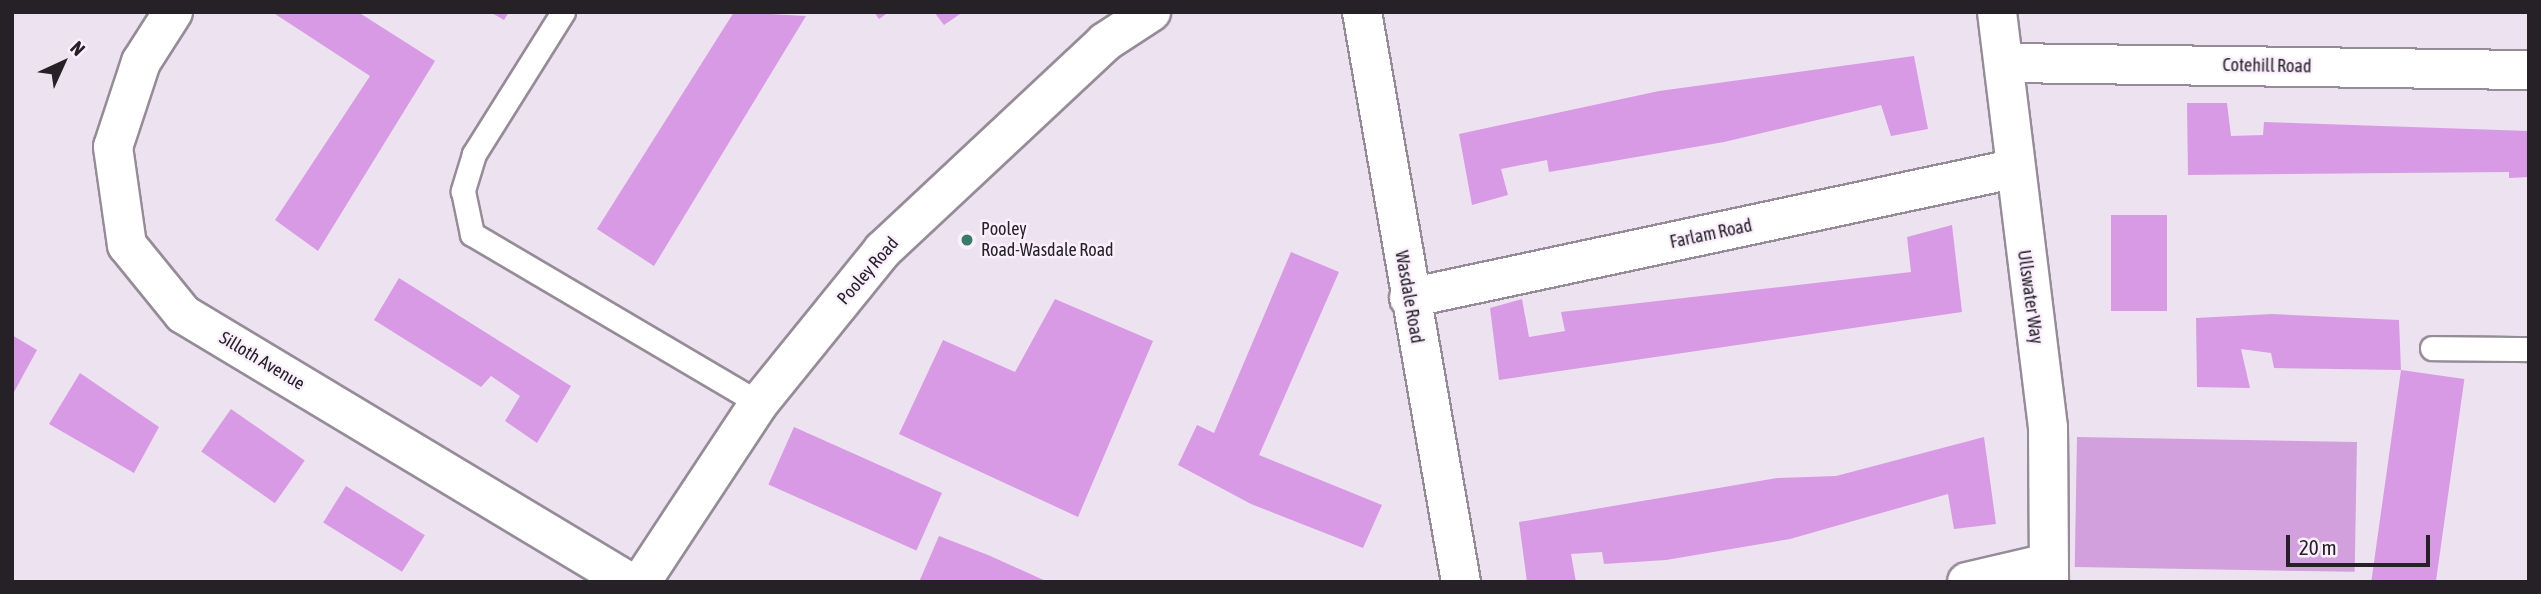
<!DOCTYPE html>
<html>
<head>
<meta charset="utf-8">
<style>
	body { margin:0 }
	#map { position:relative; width:2541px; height:594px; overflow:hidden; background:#ede2ef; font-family:"Asap Condensed",sans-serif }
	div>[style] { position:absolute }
	.green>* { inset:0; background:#d2a0dc; transform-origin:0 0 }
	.building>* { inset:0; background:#d99ae5; transform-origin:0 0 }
	.roads { filter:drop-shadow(2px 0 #968c98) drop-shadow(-2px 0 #968c98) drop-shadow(0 2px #968c98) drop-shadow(0 -2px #968c98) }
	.service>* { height:23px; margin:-11.5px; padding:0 11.5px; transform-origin:11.5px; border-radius:11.5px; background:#fff }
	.minor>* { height:38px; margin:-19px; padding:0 19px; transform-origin:19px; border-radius:19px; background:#fff }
	.tertiary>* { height:38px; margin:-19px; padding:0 19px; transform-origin:19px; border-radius:19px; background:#fff }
	.dots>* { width:19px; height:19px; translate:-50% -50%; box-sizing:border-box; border:4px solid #faeffd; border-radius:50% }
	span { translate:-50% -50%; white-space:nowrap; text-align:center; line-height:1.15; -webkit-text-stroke:5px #faeffd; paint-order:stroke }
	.street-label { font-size:18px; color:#252126 }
	.poi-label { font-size:18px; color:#252126 }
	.left { translate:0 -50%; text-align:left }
	.frame { position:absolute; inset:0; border:14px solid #252126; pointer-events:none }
	.north { position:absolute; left:28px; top:28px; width:70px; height:70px; -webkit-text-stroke:5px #faeffd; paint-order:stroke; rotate:45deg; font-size:19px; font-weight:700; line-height:28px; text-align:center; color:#252126 }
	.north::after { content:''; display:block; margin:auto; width:24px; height:32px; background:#252126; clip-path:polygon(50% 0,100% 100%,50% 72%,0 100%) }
	.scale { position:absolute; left:2286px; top:535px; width:144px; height:32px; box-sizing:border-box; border:4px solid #252126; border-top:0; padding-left:9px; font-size:21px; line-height:24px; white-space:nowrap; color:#252126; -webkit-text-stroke:5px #faeffd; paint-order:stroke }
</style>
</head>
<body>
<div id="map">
	<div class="green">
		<div style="left:2077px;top:437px;width:280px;height:130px;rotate:1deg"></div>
	</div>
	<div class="building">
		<div style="clip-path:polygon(272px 12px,358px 12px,435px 61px,318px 251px,275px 220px,370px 76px)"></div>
		<div style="clip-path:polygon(490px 12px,509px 12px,504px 20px)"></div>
		<div style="clip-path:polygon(734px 12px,806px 16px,654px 266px,597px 229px)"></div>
		<div style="clip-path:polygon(874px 12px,889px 12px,879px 19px)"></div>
		<div style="clip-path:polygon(934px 12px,963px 12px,944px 25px)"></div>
		<div style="clip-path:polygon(1914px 56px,1928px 129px,1891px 136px,1881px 105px,1724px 142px,1549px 172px,1547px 160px,1501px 169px,1508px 195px,1472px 205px,1459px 134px,1659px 91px)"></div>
		<div style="clip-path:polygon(2187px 103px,2227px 103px,2231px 136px,2263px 135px,2264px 122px,2529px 131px,2529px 177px,2509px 178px,2509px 172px,2188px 175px)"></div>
		<div style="left:2111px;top:215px;width:56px;height:96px"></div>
		<div style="clip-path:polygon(1952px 225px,1962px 312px,1499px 380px,1490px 308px,1522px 299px,1529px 337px,1565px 331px,1561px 312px,1911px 272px,1907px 237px)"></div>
		<div style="clip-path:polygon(1291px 252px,1339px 272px,1259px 455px,1382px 505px,1363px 548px,1251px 504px,1178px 465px,1197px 425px,1214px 433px)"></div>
		<div style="clip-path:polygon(399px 278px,571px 386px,537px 443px,505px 421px,520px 396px,491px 376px,481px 387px,374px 320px)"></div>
		<div style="clip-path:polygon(1055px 299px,1153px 341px,1078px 517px,899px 434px,943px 340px,1015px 372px)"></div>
		<div style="clip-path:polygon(2272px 314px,2399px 320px,2401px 370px,2274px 368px,2271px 353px,2241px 349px,2250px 388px,2197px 387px,2196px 318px)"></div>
		<div style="clip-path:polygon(12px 335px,37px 350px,14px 392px,12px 392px)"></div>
		<div style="left:2401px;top:370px;width:64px;height:212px;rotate:8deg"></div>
		<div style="clip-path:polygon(80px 373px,159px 427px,134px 473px,49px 424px)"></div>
		<div style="left:231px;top:409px;width:90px;height:52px;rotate:35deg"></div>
		<div style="left:794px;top:427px;width:162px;height:63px;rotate:24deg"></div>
		<div style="clip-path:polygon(1984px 437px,1996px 524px,1954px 529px,1948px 494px,1790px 539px,1666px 560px,1604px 564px,1602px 552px,1571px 554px,1576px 582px,1527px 582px,1519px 522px,1777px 478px,1836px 476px)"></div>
		<div style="left:346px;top:486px;width:93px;height:43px;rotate:32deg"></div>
		<div style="clip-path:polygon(939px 536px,988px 555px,1048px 582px,919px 582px)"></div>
	</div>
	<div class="roads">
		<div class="service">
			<div style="left:563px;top:12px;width:168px;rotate:122.1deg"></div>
			<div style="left:474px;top:154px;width:39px;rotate:107deg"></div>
			<div style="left:463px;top:191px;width:44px;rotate:78.2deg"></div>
			<div style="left:472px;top:234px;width:333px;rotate:30.5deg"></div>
			<div style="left:2432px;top:348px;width:97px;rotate:0.6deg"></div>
		</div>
		<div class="minor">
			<div style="left:173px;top:12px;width:59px;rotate:122.6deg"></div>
			<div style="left:141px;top:62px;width:89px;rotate:108.2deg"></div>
			<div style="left:113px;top:147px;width:99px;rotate:81.9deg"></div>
			<div style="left:127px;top:245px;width:89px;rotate:50.9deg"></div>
			<div style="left:183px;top:314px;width:520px;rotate:31deg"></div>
			<div style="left:1362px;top:12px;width:579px;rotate:80.15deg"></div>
			<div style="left:1997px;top:12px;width:419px;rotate:83deg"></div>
			<div style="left:2048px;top:428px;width:154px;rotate:89.6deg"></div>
			<div style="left:2005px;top:63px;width:524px;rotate:0.77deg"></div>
			<div style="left:1409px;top:298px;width:618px;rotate:-12.06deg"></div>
			<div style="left:1967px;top:582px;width:83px;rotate:-13.2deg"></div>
		</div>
		<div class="tertiary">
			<div style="left:641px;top:582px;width:214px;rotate:-56.6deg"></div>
			<div style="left:759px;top:403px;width:197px;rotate:-51deg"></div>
			<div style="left:883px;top:250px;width:304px;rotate:-43.1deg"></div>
			<div style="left:1105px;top:42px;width:55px;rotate:-33.1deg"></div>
		</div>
	</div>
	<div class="dots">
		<div style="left:967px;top:240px;background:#3a7b6a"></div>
	</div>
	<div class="street-label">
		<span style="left:2267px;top:66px;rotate:1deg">Cotehill Road</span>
		<span style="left:1711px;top:234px;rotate:-12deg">Farlam Road</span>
		<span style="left:868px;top:271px;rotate:-49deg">Pooley Road</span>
		<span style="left:1409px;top:297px;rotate:80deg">Wasdale Road</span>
		<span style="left:2030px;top:297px;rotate:82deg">Ullswater Way</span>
		<span style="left:262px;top:361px;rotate:31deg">Silloth Avenue</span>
	</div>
	<div class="poi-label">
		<span class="left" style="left:981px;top:240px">Pooley<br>Road-Wasdale Road</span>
	</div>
	<div class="frame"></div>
	<div class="north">N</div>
	<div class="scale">20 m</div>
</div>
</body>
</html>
